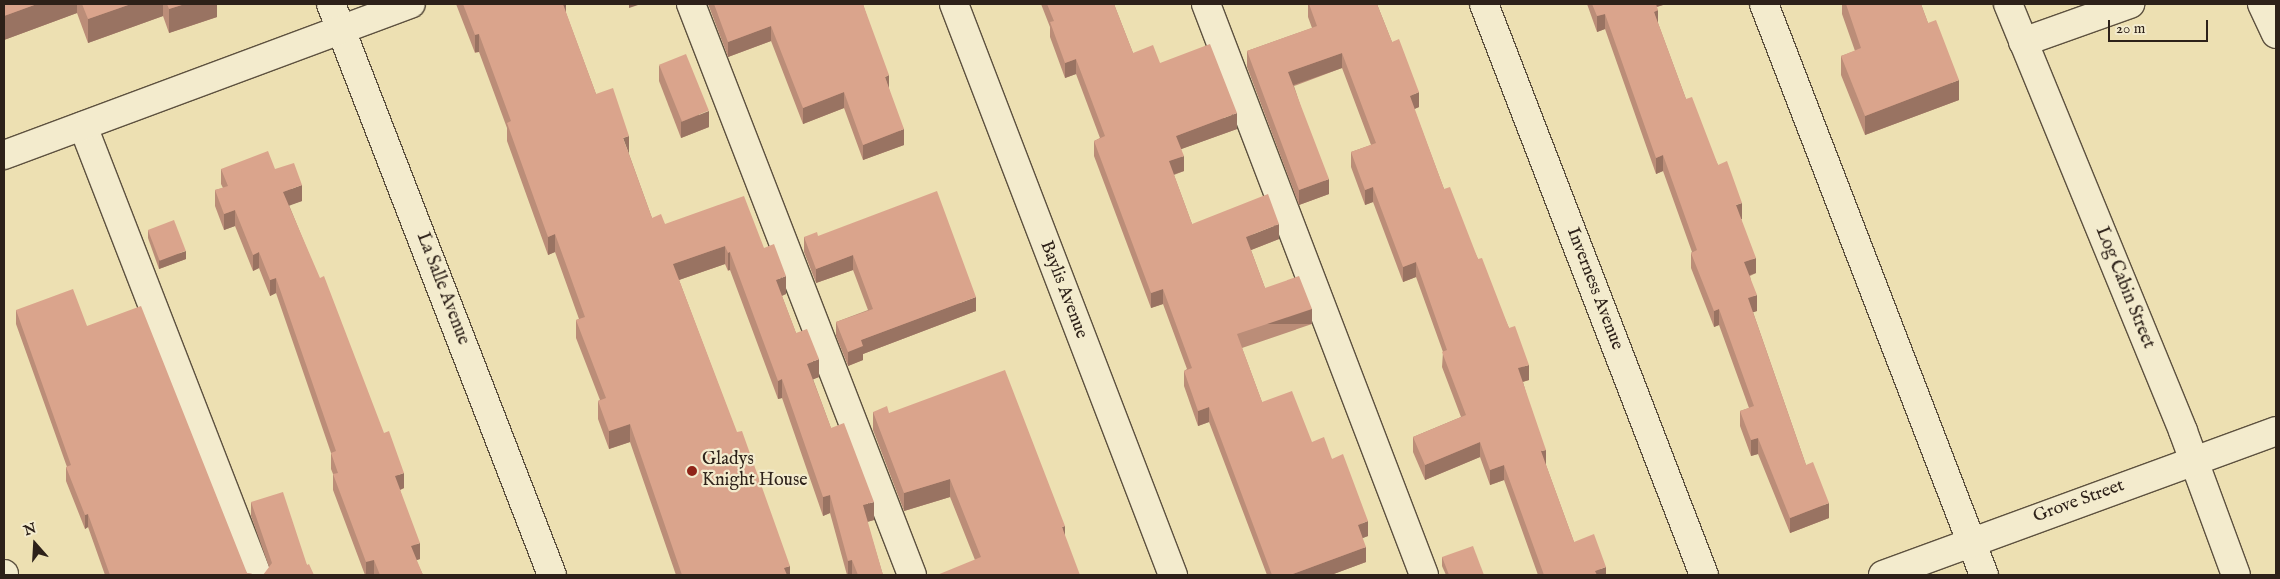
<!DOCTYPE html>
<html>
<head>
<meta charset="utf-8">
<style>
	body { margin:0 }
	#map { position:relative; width:2280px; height:579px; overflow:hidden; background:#ede0b2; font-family:"IM FELL English",serif }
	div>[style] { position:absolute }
	.roads { filter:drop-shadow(1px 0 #5d513f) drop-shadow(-1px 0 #5d513f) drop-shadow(0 1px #5d513f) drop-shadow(0 -1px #5d513f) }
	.minor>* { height:28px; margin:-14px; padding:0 14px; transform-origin:14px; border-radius:14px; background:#f3ebcd }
	.wall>* { inset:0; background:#bb8d78 }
	.shaded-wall>* { inset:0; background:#997362; transform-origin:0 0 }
	.building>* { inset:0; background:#daa48c; transform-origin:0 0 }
	.dots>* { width:14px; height:14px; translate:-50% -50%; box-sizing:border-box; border:2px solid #f3ebcd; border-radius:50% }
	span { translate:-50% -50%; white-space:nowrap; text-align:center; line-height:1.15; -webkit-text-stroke:4.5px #f3ebcd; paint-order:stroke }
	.street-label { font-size:18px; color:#2d2119 }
	.poi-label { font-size:18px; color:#2d2119 }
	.left { translate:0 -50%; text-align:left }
	.frame { position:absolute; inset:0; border:5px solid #2d2119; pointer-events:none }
	.north { position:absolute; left:10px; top:519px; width:50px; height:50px; -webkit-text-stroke:4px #f3ebcd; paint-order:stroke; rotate:341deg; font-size:14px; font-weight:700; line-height:20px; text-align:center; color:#2d2119 }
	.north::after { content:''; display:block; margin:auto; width:18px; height:22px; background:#2d2119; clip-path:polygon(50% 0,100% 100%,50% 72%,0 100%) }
	.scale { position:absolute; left:2108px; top:20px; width:100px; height:22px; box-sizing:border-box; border:2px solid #2d2119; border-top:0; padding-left:6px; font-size:15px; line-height:18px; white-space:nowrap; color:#2d2119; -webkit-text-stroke:4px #f3ebcd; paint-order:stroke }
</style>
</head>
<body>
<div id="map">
	<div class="roads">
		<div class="minor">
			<div style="left:331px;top:4px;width:612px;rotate:68.84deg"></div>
			<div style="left:691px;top:4px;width:612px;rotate:68.84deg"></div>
			<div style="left:954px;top:4px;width:612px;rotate:69.02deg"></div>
			<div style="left:1206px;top:4px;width:611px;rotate:69.1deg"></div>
			<div style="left:1484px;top:4px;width:612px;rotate:68.93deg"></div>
			<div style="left:1764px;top:4px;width:612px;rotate:68.93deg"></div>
			<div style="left:2008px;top:4px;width:461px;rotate:67.7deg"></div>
			<div style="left:2183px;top:431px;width:153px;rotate:69.8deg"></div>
			<div style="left:2262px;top:4px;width:33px;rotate:65deg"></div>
			<div style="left:2023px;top:42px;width:114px;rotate:-19.6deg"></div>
			<div style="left:83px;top:126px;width:482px;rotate:68.8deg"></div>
			<div style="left:4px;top:155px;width:434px;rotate:-20.4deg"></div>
			<div style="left:4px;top:574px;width:1px;rotate:90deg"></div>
			<div style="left:1883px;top:575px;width:419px;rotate:-20.1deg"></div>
		</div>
	</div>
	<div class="wall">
		<div style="clip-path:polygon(4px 4px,217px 4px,217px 17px,169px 33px,163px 16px,88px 43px,77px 13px,4px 40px)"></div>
		<div style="clip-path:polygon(456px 4px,566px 4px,566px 13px,596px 94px,629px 154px,652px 218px,665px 224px,764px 248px,786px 294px,782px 296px,796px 333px,819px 377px,813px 379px,831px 428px,874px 520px,867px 522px,883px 575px,847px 575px,830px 513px,823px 516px,782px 398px,778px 399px,730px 270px,728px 271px,725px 264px,679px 280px,790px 575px,676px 575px,630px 442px,609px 449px,598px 419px,598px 401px,600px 400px,576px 338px,576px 320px,579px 319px,555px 252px,548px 255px,507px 141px,507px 128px,479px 52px,475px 53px)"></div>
		<div style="clip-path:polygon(708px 4px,863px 4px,889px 89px,904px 145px,863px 160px,844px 108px,803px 124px,771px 41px,728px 57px)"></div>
		<div style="clip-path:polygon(1041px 4px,1114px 4px,1133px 53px,1160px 63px,1237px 129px,1181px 149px,1184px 171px,1174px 175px,1192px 224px,1279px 239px,1251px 250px,1265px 288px,1312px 324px,1242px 348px,1262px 402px,1332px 459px,1368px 536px,1362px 538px,1366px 562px,1331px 575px,1267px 575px,1209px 422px,1198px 426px,1184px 386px,1184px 371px,1187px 369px,1163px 304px,1151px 308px,1094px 156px,1094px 141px,1100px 138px,1076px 74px,1065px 78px,1050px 37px,1050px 27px)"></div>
		<div style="clip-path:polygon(1308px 4px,1377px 4px,1392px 42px,1419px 107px,1414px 109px,1444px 189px,1478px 259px,1509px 328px,1529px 380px,1523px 382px,1546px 465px,1574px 542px,1606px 575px,1538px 575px,1504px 480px,1490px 485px,1480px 457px,1425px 480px,1413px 452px,1413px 437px,1461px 417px,1442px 367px,1443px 352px,1416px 277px,1403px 282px,1373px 202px,1365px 205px,1351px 167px,1351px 152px,1371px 145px,1342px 68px,1294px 86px,1329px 194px,1299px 205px,1247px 67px,1247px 51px,1312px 28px,1308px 17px)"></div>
		<div style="clip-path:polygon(1587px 4px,1663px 4px,1663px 5px,1657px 7px,1658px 23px,1686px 99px,1718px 165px,1742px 219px,1741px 219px,1756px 273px,1750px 276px,1757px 311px,1753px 312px,1806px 465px,1829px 518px,1790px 533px,1758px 454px,1751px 456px,1740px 426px,1740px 411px,1749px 408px,1719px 325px,1714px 327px,1691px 268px,1691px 253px,1692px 252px,1663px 171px,1656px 174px,1605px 29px,1597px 32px)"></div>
		<div style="clip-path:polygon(1842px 4px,1921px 4px,1928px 23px,1959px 100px,1865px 135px,1841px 75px,1841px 56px,1855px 51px,1842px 14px)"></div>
		<div style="clip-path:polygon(659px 65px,709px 127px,681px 138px,659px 81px)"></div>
		<div style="clip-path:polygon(221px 169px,275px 169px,302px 201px,289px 205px,404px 488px,400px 490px,420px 559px,416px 560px,423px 575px,365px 575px,333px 490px,333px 474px,331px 469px,331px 453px,276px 293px,270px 296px,259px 268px,253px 271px,235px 226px,224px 230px,215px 206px,215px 190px,223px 188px,221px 184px)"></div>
		<div style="clip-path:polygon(148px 230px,186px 259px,159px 269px,148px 238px)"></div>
		<div style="clip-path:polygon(818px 236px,976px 311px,863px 354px,863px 360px,848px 366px,836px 336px,836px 322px,868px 310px,853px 270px,816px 283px,804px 252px,804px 237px)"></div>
		<div style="clip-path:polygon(16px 310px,87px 326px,247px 573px,258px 575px,105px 575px,88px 527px,85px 529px,66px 481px,66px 467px,67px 467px,16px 324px)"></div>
		<div style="clip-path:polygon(873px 412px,889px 413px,1065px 535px,975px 560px,950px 497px,904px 511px,873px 430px)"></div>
		<div style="clip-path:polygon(251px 502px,307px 565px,269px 567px,251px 516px)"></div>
		<div style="clip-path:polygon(1442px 557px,1484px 575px,1446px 575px,1442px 566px)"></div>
	</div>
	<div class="shaded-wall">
		<div style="clip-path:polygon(37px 4px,77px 4px,77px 13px,4px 40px,4px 16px)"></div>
		<div style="clip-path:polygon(131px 4px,163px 4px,163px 16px,88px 43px,88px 19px)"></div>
		<div style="clip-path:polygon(185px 4px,217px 4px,217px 17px,169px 33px,169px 9px)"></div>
		<div style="clip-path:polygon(562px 4px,566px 4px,566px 18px)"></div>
		<div style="clip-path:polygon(629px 4px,641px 4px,629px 8px)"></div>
		<div style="clip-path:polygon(1652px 4px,1663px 4px,1663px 5px,1652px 8px)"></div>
		<div style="clip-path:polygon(1658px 10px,1658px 26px,1654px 12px)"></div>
		<div style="clip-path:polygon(1605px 14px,1605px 29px,1597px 32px,1597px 16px)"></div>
		<div style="clip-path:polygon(771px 26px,771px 41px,728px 57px,728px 42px)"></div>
		<div style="left:479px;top:34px;width:18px;height:4px;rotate:90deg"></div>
		<div style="clip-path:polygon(1342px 53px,1342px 68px,1288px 87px,1288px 72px)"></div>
		<div style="clip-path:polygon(1076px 59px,1076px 74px,1065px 78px,1065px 63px)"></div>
		<div style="clip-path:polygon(889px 75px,889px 90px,885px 77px)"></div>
		<div style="clip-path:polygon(1959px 80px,1959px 100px,1865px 135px,1865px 116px)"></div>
		<div style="clip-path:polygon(844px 92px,844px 108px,803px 124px,803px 108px)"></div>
		<div style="clip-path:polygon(1419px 92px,1419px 107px,1410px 111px,1410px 96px)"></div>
		<div style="clip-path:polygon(709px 111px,709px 127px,681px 138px,681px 122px)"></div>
		<div style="clip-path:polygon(1237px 113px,1237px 129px,1176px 151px,1176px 136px)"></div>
		<div style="clip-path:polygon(904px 129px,904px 145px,863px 160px,863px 145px)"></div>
		<div style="clip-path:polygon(629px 136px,629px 154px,623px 138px)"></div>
		<div style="clip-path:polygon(1663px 155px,1663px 171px,1656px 174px,1656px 158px)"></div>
		<div style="clip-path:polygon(1184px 156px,1184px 171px,1169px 176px,1169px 161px)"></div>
		<div style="clip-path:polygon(1329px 179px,1329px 194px,1299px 205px,1299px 190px)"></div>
		<div style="clip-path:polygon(302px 185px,302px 201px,283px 208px,283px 192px)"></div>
		<div style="clip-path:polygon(1373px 187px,1373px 202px,1365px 205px,1365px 190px)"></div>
		<div style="clip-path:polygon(1742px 203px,1742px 219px,1736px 221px,1736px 205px)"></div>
		<div style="clip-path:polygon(235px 210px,235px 226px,224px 230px,224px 214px)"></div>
		<div style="clip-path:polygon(1279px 224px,1279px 239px,1246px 252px,1246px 237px)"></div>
		<div style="clip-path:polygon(555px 234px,555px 252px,548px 255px,548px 237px)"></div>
		<div style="clip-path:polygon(725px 246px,725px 264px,673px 282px,673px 264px)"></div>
		<div style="clip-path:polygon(186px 251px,186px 259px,159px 269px,159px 260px)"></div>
		<div style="clip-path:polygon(259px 252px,259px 268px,253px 271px,253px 255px)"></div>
		<div style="left:730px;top:252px;width:18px;height:2px;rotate:90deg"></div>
		<div style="clip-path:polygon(853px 255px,853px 270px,816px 283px,816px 269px)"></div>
		<div style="clip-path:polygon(1756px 258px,1756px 273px,1744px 277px,1744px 262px)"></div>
		<div style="clip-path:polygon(1416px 262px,1416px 277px,1403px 282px,1403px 267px)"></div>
		<div style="clip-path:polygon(786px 276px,786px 294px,776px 298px,776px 280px)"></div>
		<div style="clip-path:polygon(276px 278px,276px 293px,270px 296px,270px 280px)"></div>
		<div style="clip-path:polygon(1163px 289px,1163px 304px,1151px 308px,1151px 293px)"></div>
		<div style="clip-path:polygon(1757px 295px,1757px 311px,1748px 314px,1748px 298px)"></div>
		<div style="clip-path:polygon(976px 297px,976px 311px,863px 354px,863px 360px,848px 366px,848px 352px,861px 340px)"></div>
		<div style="left:1312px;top:309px;width:15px;height:79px;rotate:90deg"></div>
		<div style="clip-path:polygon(1719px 309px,1719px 325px,1714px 327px,1714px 311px)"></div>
		<div style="clip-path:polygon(819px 359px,819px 377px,807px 382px,807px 364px)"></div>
		<div style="clip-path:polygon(1529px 365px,1529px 380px,1518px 383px,1518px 368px)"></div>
		<div style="clip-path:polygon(782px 379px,782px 398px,778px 399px,778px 381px)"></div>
		<div style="clip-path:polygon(1209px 407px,1209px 422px,1198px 426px,1198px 411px)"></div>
		<div style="clip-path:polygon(630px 424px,630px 442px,609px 449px,609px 431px)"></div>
		<div style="clip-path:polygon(1758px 438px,1758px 454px,1751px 456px,1751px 440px)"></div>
		<div style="clip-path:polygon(1480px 442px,1480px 457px,1425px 480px,1425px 465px)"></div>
		<div style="clip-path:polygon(1546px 450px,1546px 465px,1541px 467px,1541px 451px)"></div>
		<div style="clip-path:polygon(1504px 465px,1504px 480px,1490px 485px,1490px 470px)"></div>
		<div style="clip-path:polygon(404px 473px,404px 488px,395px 492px,395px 476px)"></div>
		<div style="clip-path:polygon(950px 479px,950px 497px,904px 511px,904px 493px)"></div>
		<div style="clip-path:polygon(830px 495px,830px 513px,823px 516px,823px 497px)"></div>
		<div style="clip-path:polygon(874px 502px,874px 520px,863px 523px,863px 505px)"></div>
		<div style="clip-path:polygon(1829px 503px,1829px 518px,1790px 533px,1790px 518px)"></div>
		<div style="clip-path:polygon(88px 514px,88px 527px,85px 529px,85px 515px)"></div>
		<div style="clip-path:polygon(1368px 521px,1368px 536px,1358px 540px,1358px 525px)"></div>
		<div style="clip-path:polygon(1065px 526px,1065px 544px,1062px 527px)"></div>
		<div style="clip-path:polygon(420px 543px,420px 559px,411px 562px,411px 546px)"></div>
		<div style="clip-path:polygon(1366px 547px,1366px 562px,1331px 575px,1290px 575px)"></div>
		<div style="left:374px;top:560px;width:15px;height:8px;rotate:90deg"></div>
		<div style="left:852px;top:560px;width:15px;height:4px;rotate:90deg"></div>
		<div style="clip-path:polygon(790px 566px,790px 575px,784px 575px,784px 568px)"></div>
		<div style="clip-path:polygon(1606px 567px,1606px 575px,1595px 575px,1595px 571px)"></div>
	</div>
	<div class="building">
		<div style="clip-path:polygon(4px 4px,37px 4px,4px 16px)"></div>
		<div style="clip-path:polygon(82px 4px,131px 4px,88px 19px)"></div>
		<div style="clip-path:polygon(167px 4px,185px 4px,169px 9px)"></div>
		<div style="clip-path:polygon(463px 4px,563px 4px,596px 94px,613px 88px,629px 136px,623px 138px,652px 218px,661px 214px,665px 224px,744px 196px,764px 248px,774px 244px,786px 276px,776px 280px,796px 333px,807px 329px,819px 359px,807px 364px,831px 428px,844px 423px,874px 502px,863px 505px,883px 575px,858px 575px,852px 560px,848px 561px,830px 495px,823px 497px,782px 379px,778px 381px,730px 252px,728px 253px,725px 246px,673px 264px,737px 432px,742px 431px,790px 566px,784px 568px,787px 575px,682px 575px,630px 424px,609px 431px,598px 401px,606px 398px,576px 320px,585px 317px,555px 234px,548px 237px,507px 123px,511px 121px,479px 34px,475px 35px)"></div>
		<div style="clip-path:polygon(714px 4px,863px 4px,889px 75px,885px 77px,904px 129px,863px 145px,844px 92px,803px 108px,771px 26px,728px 42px)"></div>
		<div style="clip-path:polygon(1047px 4px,1114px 4px,1133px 53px,1153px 45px,1160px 63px,1210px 44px,1237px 113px,1176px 136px,1184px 156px,1169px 161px,1192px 224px,1268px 194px,1279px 224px,1246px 237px,1265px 288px,1299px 276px,1312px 309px,1237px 334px,1262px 402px,1292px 391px,1312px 442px,1324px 437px,1332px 459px,1343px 454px,1368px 521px,1358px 525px,1366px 547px,1290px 575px,1272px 575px,1209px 407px,1198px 411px,1184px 371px,1192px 368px,1163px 289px,1151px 293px,1094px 141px,1105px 136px,1076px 59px,1065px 63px,1050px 22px,1054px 21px)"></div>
		<div style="clip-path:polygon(1309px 4px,1377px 4px,1392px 42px,1399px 39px,1419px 92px,1410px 96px,1444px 189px,1450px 187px,1478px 259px,1482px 258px,1509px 328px,1515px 326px,1529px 365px,1518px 368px,1546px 450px,1541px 451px,1574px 542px,1594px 534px,1606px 567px,1595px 571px,1597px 575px,1544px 575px,1504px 465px,1490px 470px,1480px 442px,1425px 465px,1413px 437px,1466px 415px,1442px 352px,1447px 350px,1416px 262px,1403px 267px,1373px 187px,1365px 190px,1351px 152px,1376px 143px,1342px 53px,1288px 72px,1329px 179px,1299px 190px,1247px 51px,1317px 26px)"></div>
		<div style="clip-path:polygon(1592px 4px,1656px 4px,1658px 10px,1654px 12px,1686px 99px,1692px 97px,1718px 165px,1727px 161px,1742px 203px,1736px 205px,1756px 258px,1744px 262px,1757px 295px,1748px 298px,1806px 465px,1813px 462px,1829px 503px,1790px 518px,1758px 438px,1751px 440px,1740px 411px,1754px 406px,1719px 309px,1714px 311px,1691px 253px,1697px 250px,1663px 155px,1656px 158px,1605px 14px,1597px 16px)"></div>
		<div style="clip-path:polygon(1846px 4px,1921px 4px,1928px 23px,1936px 20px,1959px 80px,1865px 116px,1841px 56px,1861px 48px)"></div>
		<div style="left:686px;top:54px;width:61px;height:29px;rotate:68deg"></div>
		<div style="clip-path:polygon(268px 151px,275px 169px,294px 163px,302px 185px,283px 192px,320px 278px,324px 276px,384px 433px,389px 431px,404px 473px,395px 476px,420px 543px,411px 546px,423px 575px,380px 575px,374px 560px,366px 562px,333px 474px,338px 473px,331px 453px,336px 451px,276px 278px,270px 280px,259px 252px,253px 255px,235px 210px,224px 214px,215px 190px,228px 186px,221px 169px)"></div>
		<div style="clip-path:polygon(937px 191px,976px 297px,861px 340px,863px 346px,848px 352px,836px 322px,873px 309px,853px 255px,816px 269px,804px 237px,817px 232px,818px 236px)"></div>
		<div style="left:174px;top:220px;width:33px;height:28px;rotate:69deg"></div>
		<div style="clip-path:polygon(73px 289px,87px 326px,141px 306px,247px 573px,258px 575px,110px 575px,88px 514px,85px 515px,66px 467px,71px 465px,16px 310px)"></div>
		<div style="clip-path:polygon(1005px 370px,1065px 526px,1062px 527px,1080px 575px,937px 575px,981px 557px,950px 479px,904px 493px,873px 412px,887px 406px,889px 413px)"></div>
		<div style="clip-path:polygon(283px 492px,307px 565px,309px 564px,314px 575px,263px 575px,272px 563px,251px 502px)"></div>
		<div style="clip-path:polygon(1473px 546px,1484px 575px,1449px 575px,1442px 557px)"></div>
	</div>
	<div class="dots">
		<div style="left:692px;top:471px;background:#8f2418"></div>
	</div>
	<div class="street-label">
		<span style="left:2124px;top:288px;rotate:68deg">Log Cabin Street</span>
		<span style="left:442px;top:289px;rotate:69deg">La Salle Avenue</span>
		<span style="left:1594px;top:289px;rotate:69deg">Inverness Avenue</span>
		<span style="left:1063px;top:290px;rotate:69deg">Baylis Avenue</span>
		<span style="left:2079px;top:502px;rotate:-20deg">Grove Street</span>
	</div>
	<div class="poi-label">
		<span class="left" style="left:702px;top:471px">Gladys<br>Knight House</span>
	</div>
	<div class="frame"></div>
	<div class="north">N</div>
	<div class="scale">20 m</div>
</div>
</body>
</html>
